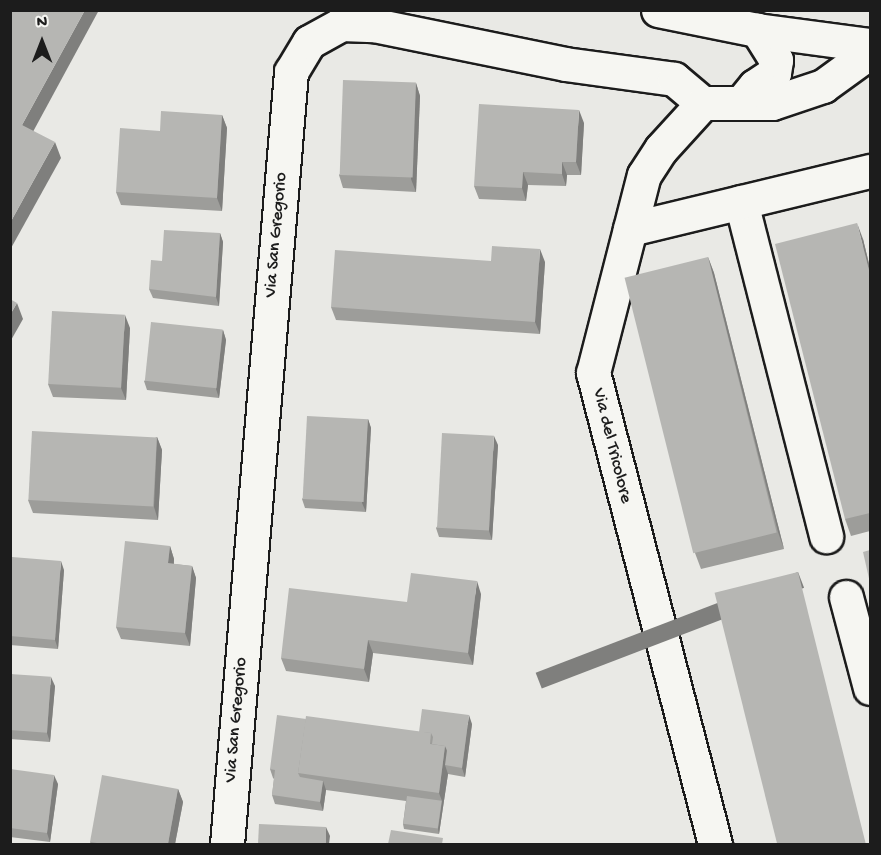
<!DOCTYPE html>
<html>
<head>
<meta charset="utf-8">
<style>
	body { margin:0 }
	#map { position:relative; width:881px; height:855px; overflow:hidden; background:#e9e9e5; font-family:"Gochi Hand",sans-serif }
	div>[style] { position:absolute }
	.roads { filter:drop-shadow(2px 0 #1c1c1c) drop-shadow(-2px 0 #1c1c1c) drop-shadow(0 2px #1c1c1c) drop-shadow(0 -2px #1c1c1c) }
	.minor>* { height:33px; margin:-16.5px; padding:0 16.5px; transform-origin:16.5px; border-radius:16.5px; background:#f6f6f2 }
	.major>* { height:33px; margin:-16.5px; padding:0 16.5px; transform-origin:16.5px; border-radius:16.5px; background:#f6f6f2 }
	.wall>* { inset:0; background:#9d9d9a }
	.shaded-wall>* { inset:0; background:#7f7f7d; transform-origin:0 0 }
	.building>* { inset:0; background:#b6b6b3; transform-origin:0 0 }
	span { translate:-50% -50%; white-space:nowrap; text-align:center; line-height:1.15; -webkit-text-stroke:4.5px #f6f6f2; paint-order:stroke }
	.street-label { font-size:18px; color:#1c1c1c }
	.frame { position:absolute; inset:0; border:12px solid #1c1c1c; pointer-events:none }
	.north { position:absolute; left:12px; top:12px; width:60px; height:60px; -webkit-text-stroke:4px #f6f6f2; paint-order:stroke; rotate:0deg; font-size:16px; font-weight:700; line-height:24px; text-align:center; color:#1c1c1c }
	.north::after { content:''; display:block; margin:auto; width:21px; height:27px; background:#1c1c1c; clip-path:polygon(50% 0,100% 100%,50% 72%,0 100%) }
</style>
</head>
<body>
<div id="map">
	<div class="roads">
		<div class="minor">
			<div style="left:741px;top:103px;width:22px;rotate:-51deg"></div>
			<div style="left:755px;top:86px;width:23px;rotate:-34deg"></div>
			<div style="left:774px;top:73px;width:13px;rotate:-81deg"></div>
			<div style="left:776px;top:60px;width:36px;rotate:-122deg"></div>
			<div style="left:741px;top:202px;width:345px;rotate:75.7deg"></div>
			<div style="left:630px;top:229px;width:247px;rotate:-13.6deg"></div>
			<div style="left:846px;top:597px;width:94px;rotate:75.2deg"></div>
			<div style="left:227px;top:844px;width:775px;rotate:-85.26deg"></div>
			<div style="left:291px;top:72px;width:35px;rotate:-59deg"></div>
			<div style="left:309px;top:42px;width:37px;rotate:-29deg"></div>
			<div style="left:341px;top:24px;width:33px;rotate:2deg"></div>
			<div style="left:374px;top:25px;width:195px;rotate:11.5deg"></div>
			<div style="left:565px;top:64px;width:110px;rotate:7.8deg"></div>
			<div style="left:674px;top:79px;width:38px;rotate:40deg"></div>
			<div style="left:715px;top:844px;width:487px;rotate:-104.5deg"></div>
			<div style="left:593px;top:373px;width:204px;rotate:-75.6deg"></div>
			<div style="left:644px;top:175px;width:31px;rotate:-57deg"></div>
			<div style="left:661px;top:149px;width:62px;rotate:-47.6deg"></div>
			<div style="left:703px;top:103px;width:69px"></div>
			<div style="left:772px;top:103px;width:54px;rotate:-18.4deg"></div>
			<div style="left:823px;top:86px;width:58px;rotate:-35.9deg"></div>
		</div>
		<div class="major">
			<div style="left:658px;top:10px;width:101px;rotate:11.4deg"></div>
			<div style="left:757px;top:30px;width:114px;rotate:7.6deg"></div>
		</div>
	</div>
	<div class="wall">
		<div style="clip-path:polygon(416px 83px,420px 96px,416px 192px,343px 188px,339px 175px)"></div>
		<div style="clip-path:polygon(222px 115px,227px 128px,222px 211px,121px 205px,116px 192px,160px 131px)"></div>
		<div style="clip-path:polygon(584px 123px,581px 175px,567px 175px,566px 186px,528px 185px,526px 201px,479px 199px,474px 186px)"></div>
		<div style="clip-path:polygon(220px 233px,223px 242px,219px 306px,153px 298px,149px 289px,162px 261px)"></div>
		<div style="clip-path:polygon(863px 239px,870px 268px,870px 531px,851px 536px,845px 519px)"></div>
		<div style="clip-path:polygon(708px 257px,714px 273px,784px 549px,701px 569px,695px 553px)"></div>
		<div style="clip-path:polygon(545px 262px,540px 334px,336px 320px,331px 307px)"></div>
		<div style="clip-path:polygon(130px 328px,126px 400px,53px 397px,48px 384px)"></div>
		<div style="clip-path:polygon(223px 330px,226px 340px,219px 398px,147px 390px,144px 381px)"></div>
		<div style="clip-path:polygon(368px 419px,371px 428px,366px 512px,305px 508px,302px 499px)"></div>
		<div style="clip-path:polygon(157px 437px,162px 450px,158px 520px,33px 513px,28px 500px)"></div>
		<div style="clip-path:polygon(498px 445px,492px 540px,439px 537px,436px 528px)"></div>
		<div style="clip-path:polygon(170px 546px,174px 559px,174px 564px,192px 566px,196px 578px,190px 646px,121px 639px,116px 627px)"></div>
		<div style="clip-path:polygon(64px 570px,58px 649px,10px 645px,10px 577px)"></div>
		<div style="clip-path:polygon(481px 594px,473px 665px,373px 653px,369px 682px,286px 671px,281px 658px,407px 602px)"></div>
		<div style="clip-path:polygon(10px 674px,55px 686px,50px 742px,10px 739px)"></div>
		<div style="clip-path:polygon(306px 719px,419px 732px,472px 724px,465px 777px,448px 774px,439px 834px,404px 829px,403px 824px,406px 801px,326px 790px,323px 811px,275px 804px,272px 795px,274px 779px,273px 778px,270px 769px)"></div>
		<div style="clip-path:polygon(10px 769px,58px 784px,50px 842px,10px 837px)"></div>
		<div style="clip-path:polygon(178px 789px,183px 802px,175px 844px,91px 844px,90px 842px)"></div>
	</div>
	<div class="shaded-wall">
		<div style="clip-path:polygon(85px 10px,99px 10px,28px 141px,22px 125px)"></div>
		<div style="clip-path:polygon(416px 83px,420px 96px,416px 192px,411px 179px)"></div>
		<div style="clip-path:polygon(579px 110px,584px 123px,581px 175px,576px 162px)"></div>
		<div style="clip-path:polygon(222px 115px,227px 128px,222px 211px,217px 198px)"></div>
		<div style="clip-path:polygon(55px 142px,61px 158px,10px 250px,10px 223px)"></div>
		<div style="clip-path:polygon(562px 162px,567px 175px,566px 186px,562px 174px)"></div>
		<div style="clip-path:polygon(523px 172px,528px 185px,526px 201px,522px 188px)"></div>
		<div style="clip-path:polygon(857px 223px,863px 239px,870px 268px,870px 274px)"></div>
		<div style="clip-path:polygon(220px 233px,223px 242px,219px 306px,216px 297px)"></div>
		<div style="clip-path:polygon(540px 249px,545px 262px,540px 334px,535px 322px)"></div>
		<div style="clip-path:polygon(708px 257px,714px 273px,784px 549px,778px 532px)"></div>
		<div style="clip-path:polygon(17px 303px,23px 319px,10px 342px,10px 315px)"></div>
		<div style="clip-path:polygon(125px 315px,130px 328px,126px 400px,121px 388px)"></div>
		<div style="clip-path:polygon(223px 330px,226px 340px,219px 398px,216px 389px)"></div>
		<div style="clip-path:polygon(368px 419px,371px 428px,366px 512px,362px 503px)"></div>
		<div style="clip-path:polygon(494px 436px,498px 445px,492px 540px,489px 531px)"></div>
		<div style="clip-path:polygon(157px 437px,162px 450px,158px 520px,154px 507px)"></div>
		<div style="clip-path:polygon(170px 546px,174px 559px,173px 576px,168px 563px)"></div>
		<div style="clip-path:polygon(61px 561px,64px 570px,58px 649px,55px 640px)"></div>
		<div style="clip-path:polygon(192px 566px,196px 578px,190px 646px,185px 633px)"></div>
		<div style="left:798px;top:572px;width:17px;height:281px;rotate:69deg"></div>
		<div style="clip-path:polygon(477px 581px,481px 594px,473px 665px,468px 653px)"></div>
		<div style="clip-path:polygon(368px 640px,373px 653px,369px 682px,364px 669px)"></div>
		<div style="clip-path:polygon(51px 677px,55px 686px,50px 742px,47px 733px)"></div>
		<div style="clip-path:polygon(469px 715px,472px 724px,465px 777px,462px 768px)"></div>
		<div style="clip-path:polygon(445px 746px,450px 759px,445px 765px,448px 774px,439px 834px,438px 829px,442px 801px,439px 793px)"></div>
		<div style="clip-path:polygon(54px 775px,58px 784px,50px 842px,47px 833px)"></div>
		<div style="clip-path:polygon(323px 781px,326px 790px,323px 811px,320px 802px)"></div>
		<div style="clip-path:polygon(178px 789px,183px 802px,175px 844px,168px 844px)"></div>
		<div style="clip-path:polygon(326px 827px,330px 836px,329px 844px,326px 844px)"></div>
	</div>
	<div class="building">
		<div style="clip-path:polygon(12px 10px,85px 10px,22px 125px,55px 142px,10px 223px,10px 12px)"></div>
		<div style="left:343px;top:80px;width:73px;height:95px;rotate:2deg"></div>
		<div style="clip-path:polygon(479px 104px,579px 110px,576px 162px,562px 162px,562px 174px,523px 172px,522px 188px,474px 186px)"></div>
		<div style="clip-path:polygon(161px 111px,222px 115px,217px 198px,116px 192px,120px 128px,160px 131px)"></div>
		<div style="clip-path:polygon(857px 223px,870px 274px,870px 513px,845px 519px,775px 244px)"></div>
		<div style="clip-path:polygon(164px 230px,220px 233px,216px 297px,149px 289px,151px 260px,162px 261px)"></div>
		<div style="clip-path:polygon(492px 246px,540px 249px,535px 322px,331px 307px,335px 250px,491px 261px)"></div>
		<div style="left:708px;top:257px;width:284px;height:86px;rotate:76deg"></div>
		<div style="clip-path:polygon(10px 299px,17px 303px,10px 315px)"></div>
		<div style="left:52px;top:311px;width:73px;height:73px;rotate:3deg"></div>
		<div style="left:151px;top:322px;width:72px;height:59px;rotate:6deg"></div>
		<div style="left:307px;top:416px;width:61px;height:83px;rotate:3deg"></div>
		<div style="left:32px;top:431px;width:125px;height:69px;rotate:3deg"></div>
		<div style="left:442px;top:433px;width:52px;height:95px;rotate:3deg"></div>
		<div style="clip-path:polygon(125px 541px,170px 546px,168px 563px,192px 566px,185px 633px,116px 627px)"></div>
		<div style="clip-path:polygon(870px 550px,870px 583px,863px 552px)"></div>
		<div style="clip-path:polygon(12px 557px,61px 561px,55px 640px,10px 636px,10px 577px)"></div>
		<div style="left:798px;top:572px;width:281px;height:86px;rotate:76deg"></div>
		<div style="clip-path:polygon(411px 573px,477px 581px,468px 653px,368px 640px,364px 669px,281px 658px,289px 588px,407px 602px)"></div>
		<div style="left:10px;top:674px;width:41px;height:56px;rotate:4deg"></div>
		<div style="clip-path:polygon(422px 709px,469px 715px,462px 768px,445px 765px,447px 750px,445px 746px,432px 744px,433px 737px,431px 733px,419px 732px)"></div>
		<div style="clip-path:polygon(277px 715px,306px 719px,298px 773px,300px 777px,323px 781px,320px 802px,272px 795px,275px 770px,270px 769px)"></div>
		<div style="clip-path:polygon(306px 716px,431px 733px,430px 744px,445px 746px,439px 793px,298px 773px)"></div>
		<div style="clip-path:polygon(10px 769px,54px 775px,47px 833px,10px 828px)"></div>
		<div style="clip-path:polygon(102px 775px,178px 789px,168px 844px,104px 844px,90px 842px)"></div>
		<div style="left:407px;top:796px;width:35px;height:28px;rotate:8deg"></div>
		<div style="clip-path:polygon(259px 824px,326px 827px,326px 844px,258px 844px)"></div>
		<div style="clip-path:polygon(391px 830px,443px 838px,442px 844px,388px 844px)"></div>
	</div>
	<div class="street-label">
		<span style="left:277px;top:235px;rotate:-85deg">Via San Gregorio</span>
		<span style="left:611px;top:446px;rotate:76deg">Via del Tricolore</span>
		<span style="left:237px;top:720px;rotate:-85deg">Via San Gregorio</span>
	</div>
	<div class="frame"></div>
	<div class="north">N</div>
</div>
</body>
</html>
